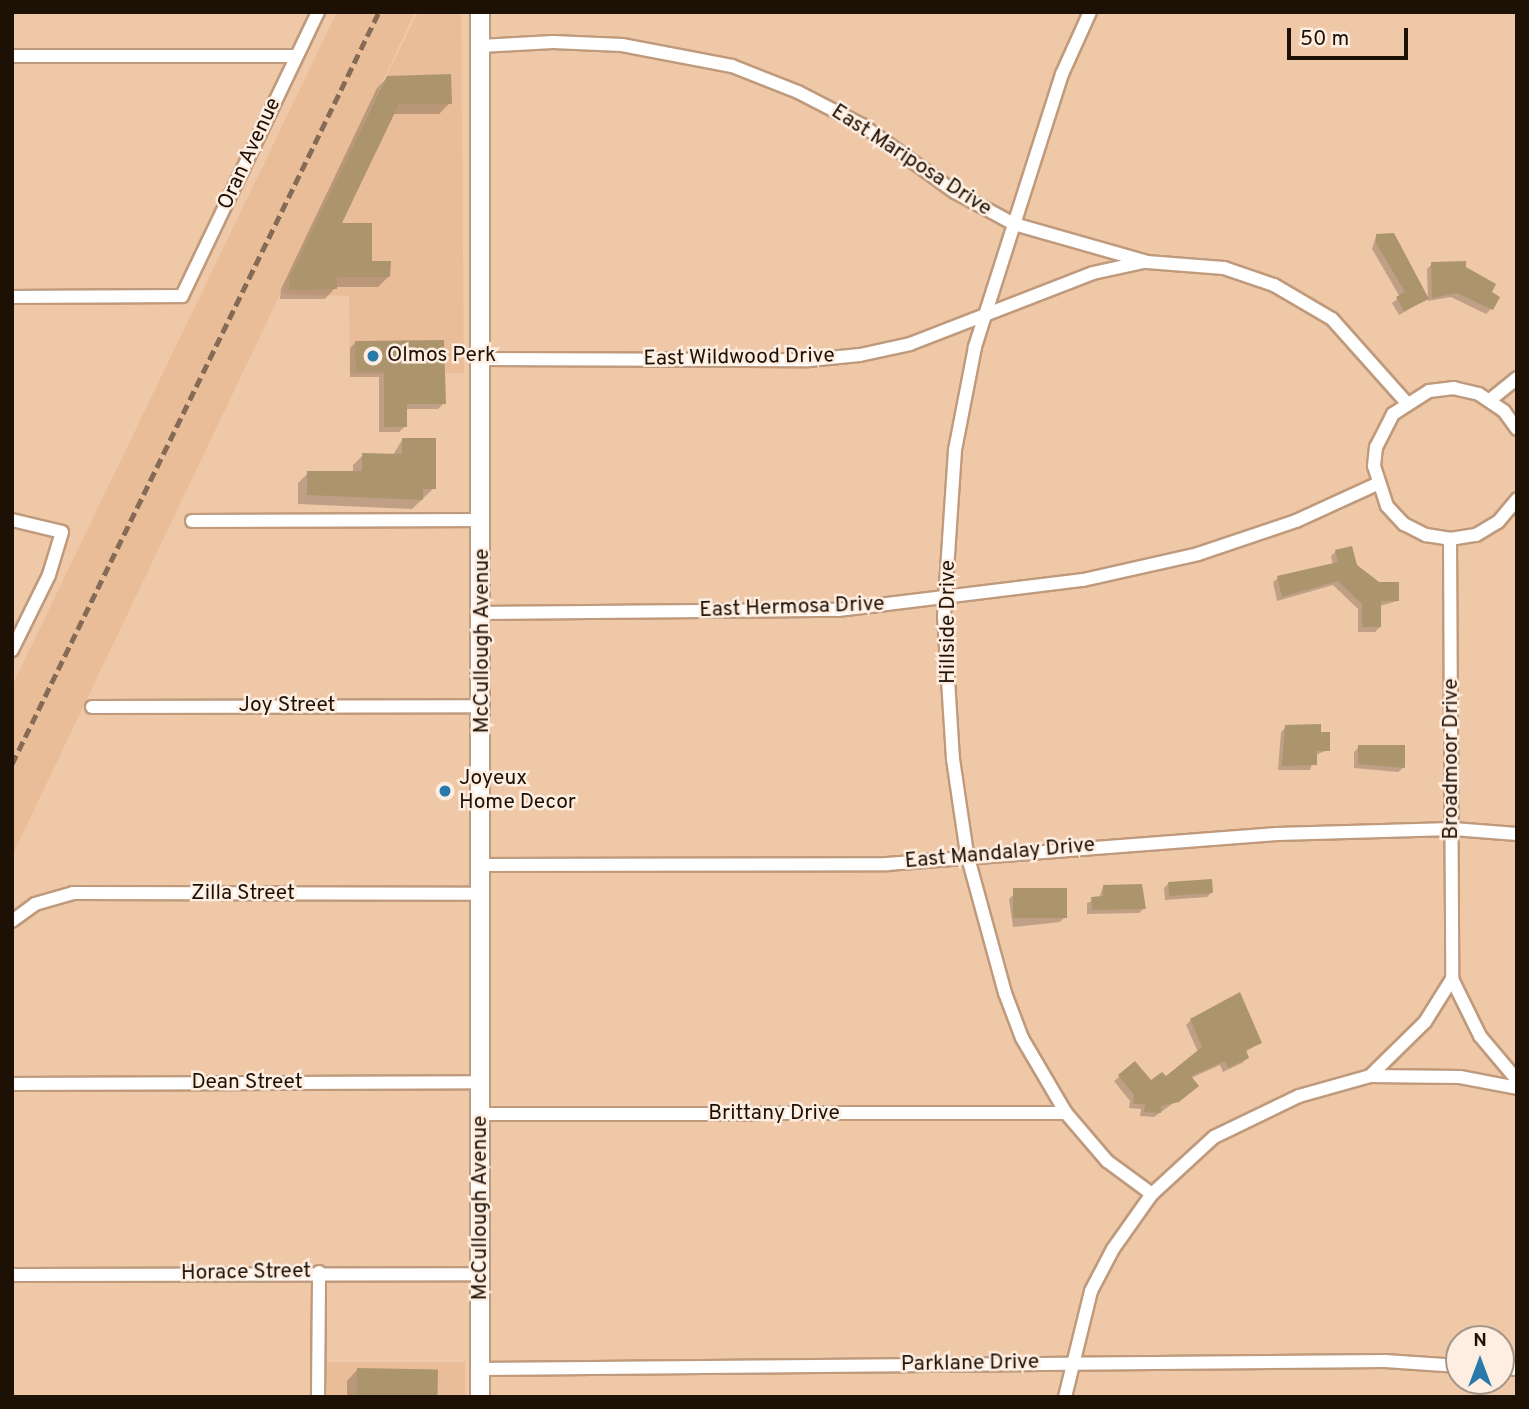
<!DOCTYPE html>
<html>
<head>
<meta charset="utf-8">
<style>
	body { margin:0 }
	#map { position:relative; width:1529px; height:1409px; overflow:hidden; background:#efc8a8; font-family:Overpass,sans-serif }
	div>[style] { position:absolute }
	.built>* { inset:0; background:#eabd99; transform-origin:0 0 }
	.shadow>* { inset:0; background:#0003 }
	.building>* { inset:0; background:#ac956d; transform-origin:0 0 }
	.roads { filter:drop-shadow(2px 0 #bf9a7c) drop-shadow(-2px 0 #bf9a7c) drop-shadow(0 2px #bf9a7c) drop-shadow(0 -2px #bf9a7c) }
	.street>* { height:12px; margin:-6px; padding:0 6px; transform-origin:6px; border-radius:6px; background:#fff }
	.secondary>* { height:18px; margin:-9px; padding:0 9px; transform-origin:9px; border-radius:9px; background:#fff }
	.rail>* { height:5px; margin-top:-2.5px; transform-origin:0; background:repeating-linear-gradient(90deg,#856b56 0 10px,transparent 0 15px) }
	.dots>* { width:19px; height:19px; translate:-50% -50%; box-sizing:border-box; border:4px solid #feeee1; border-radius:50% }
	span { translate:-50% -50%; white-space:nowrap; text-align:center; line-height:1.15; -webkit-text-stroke:5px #feeee1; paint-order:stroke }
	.street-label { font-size:21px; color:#1d1005 }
	.poi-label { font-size:21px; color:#1d1005 }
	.left { translate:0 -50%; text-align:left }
	.frame { position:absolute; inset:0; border:14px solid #1d1005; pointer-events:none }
	.north { position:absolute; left:1445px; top:1325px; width:70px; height:70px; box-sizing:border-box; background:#feeee1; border:2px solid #a49589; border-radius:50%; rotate:0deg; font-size:19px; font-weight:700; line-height:28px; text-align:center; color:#1d1005 }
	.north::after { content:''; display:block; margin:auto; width:24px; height:32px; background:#2a79ab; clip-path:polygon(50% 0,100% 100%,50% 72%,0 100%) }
	.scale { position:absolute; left:1287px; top:28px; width:121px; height:32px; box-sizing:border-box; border:4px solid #1d1005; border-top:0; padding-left:9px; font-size:21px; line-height:24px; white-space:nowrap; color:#1d1005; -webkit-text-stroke:5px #feeee1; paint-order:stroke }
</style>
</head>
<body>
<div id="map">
	<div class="built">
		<div style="clip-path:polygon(337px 12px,415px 12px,345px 161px,418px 12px,461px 12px,464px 373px,350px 374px,349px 296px,282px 294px,287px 280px,12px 856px,12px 686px)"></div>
		<div style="left:326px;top:1362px;width:139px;height:35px"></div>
	</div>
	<div class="shadow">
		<div style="clip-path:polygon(388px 77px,450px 103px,439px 114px,393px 114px,339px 225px,370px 262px,389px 276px,378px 287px,336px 287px,325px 299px,280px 299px,281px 289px,377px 88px)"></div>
		<div style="clip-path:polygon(1376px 236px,1427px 299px,1399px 315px,1392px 303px,1400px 297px,1372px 249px)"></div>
		<div style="clip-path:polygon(1432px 264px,1464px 268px,1489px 293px,1491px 309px,1486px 314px,1451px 297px,1428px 301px,1427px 269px)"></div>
		<div style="clip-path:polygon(356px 342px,444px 403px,438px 409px,405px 409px,405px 426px,399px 432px,379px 432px,379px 377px,350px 377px,350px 348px)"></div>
		<div style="clip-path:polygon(402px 440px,434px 488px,412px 509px,298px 504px,298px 483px,308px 473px,353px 473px,353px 465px,363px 455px,393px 455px)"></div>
		<div style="clip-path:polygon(1336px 551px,1397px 601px,1380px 606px,1380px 627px,1375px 632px,1358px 632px,1358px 609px,1333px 585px,1277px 601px,1273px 582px,1278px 578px,1333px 565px,1331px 556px)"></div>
		<div style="clip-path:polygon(1286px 727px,1320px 734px,1328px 750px,1315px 755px,1310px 770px,1278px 770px,1281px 732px)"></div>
		<div style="clip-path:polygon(1359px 747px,1403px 768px,1398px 772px,1354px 768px,1354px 752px)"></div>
		<div style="clip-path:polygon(1169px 883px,1212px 892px,1207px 897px,1165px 900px,1164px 888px)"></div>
		<div style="clip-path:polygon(1103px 887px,1144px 908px,1139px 913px,1087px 914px,1087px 903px,1099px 898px)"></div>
		<div style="clip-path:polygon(1014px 894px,1065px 917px,1060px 922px,1013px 927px,1009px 899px)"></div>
		<div style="clip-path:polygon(1191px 1020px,1260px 1043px,1245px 1052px,1247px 1058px,1242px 1063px,1223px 1072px,1220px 1065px,1191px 1078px,1192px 1090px,1154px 1117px,1140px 1116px,1141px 1109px,1129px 1108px,1130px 1101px,1114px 1081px,1135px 1064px,1151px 1083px,1166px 1079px,1198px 1052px,1186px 1025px)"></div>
		<div style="clip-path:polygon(357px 1370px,436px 1397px,347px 1397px,347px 1381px)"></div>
	</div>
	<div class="building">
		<div style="clip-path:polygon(451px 74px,452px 104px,399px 104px,342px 223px,372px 223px,372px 261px,391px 261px,390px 277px,337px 277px,337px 289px,289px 290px,290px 277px,387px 76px)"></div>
		<div style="clip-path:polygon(1394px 233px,1429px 299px,1404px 311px,1396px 297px,1405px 292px,1376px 243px,1376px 234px)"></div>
		<div style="clip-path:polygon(1466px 261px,1466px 267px,1496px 284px,1492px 292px,1500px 297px,1493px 310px,1457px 293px,1432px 298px,1431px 262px)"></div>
		<div style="clip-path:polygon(444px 340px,446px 404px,407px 404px,407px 427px,384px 427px,384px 372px,356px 372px,355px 341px)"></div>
		<div style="clip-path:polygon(402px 438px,436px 438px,436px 489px,423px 489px,423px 500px,307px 495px,307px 471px,362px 471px,362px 453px,402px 454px)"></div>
		<div style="clip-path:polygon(1352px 546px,1357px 565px,1379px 582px,1399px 582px,1399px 601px,1381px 601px,1381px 627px,1362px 627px,1362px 604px,1338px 581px,1282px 597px,1277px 576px,1338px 562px,1335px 550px)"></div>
		<div style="clip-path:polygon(1321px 724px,1321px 732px,1330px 732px,1330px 751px,1317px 751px,1317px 765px,1282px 766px,1285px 725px)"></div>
		<div style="clip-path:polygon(1358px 745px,1405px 745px,1405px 768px,1358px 764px)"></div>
		<div style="left:1212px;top:879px;width:14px;height:44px;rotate:86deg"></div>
		<div style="clip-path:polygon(1142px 884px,1146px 909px,1092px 910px,1091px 897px,1103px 896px,1103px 885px)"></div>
		<div style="left:1067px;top:888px;width:30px;height:54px;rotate:90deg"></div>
		<div style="clip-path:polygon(1240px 992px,1262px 1043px,1246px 1050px,1249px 1058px,1228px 1068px,1225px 1061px,1191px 1076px,1199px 1086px,1179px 1102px,1161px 1106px,1161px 1113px,1144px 1112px,1145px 1104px,1133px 1104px,1134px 1095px,1118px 1075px,1135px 1061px,1151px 1080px,1162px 1072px,1166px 1076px,1202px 1047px,1190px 1019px)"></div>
		<div style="left:357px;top:1368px;width:81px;height:29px;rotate:1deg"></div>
	</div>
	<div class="roads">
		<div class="street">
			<div style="left:1090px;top:12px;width:68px;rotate:114.3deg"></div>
			<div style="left:1062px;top:74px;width:287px;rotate:107.7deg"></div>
			<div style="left:975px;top:347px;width:105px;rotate:101deg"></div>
			<div style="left:955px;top:450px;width:166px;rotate:93.8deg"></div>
			<div style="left:944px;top:616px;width:143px;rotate:86.4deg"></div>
			<div style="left:953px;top:759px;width:96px;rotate:81.6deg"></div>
			<div style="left:967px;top:854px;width:144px;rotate:74.7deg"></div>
			<div style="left:1005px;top:993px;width:48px;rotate:69.3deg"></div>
			<div style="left:1022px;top:1038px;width:87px;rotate:59.6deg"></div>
			<div style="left:1066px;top:1113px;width:63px;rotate:49.5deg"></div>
			<div style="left:1107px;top:1161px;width:56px;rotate:36.3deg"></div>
			<div style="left:480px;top:46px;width:73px;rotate:-3.1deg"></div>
			<div style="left:553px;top:42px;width:69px;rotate:2.5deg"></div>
			<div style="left:622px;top:45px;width:112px;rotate:10.8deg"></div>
			<div style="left:732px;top:66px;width:71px;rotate:21.5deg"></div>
			<div style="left:798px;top:92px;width:72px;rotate:27.3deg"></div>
			<div style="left:862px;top:125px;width:115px;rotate:35.8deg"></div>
			<div style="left:955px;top:192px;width:67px;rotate:28.5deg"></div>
			<div style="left:1014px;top:224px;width:138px;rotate:15.9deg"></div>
			<div style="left:1147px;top:262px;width:77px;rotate:4.5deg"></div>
			<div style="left:1224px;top:268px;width:53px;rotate:18.8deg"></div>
			<div style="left:1274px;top:285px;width:67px;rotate:30.4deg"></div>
			<div style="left:1332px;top:319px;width:111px;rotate:48.3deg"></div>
			<div style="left:12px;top:56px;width:284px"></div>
			<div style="left:12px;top:297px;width:170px;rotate:-0.3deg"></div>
			<div style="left:182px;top:296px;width:315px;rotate:-64.4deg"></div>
			<div style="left:483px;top:359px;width:326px;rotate:0.2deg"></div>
			<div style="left:809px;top:360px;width:51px;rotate:-5.6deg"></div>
			<div style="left:860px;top:355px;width:51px;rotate:-12.4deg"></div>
			<div style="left:910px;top:344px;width:196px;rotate:-21.2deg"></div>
			<div style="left:1093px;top:273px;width:51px;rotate:-12.4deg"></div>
			<div style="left:1490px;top:400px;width:35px;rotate:-39deg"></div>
			<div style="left:1517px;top:429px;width:22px;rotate:-126deg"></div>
			<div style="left:1504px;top:411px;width:30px;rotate:-146deg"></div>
			<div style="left:1479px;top:394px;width:26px;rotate:-167deg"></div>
			<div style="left:1454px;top:388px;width:25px;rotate:173deg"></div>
			<div style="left:1429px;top:391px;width:43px;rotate:147.4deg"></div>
			<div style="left:1393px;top:414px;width:37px;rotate:117deg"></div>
			<div style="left:1376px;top:447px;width:19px;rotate:96deg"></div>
			<div style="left:1374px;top:466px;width:42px;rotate:72deg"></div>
			<div style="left:1387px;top:506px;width:25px;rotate:47deg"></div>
			<div style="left:1404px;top:524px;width:25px;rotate:27deg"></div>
			<div style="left:1426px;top:535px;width:24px;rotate:9deg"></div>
			<div style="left:1450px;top:539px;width:26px;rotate:-9deg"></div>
			<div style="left:1476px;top:535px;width:26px;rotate:-31deg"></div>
			<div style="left:1498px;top:522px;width:30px;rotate:-50deg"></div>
			<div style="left:12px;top:520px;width:51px;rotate:13.5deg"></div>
			<div style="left:62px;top:532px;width:45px;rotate:106.8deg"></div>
			<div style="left:49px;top:575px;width:84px;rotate:116.3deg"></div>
			<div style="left:192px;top:521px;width:291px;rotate:-0.2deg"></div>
			<div style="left:1450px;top:539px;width:440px;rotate:89.7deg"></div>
			<div style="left:1452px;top:979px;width:64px;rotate:63.8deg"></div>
			<div style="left:1480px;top:1036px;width:57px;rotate:49.9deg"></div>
			<div style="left:483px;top:613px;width:355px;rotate:-0.5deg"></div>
			<div style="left:838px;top:610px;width:247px;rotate:-7deg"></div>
			<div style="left:1083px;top:580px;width:118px;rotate:-12.7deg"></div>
			<div style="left:1198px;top:554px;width:103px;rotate:-18.6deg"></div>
			<div style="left:1296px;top:521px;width:89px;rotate:-24.6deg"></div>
			<div style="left:92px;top:707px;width:391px;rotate:-0.1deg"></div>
			<div style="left:482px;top:865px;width:405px;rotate:-0.1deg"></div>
			<div style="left:887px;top:864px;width:391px;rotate:-4.4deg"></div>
			<div style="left:1277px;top:834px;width:176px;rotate:-1.6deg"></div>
			<div style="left:1453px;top:829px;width:64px;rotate:4.5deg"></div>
			<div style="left:12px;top:921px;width:29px;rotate:-36deg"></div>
			<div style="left:35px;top:904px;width:40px;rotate:-16deg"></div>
			<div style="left:73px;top:893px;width:408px;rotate:0.1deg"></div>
			<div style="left:1370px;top:1076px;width:77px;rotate:-44.5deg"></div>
			<div style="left:1425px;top:1022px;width:51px;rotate:-57.9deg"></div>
			<div style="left:12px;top:1084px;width:469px;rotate:-0.2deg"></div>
			<div style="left:481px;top:1114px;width:585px;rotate:-0.1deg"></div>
			<div style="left:12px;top:1275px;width:469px;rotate:-0.1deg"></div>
			<div style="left:1501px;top:1368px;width:16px;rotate:4deg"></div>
			<div style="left:480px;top:1369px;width:905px;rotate:-0.51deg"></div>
			<div style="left:1385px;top:1361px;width:74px;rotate:3.9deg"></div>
			<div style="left:318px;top:1397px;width:125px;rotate:-89.5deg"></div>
			<div style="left:1065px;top:1397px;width:109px;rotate:-76.2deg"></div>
			<div style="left:1091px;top:1291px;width:47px;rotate:-62.4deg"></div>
			<div style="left:1113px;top:1249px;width:67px;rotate:-54.7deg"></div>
			<div style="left:1152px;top:1194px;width:84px;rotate:-42.6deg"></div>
			<div style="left:1214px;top:1137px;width:94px;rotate:-25.8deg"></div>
			<div style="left:1299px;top:1096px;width:74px;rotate:-15.7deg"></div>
			<div style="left:1370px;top:1076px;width:90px;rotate:0.6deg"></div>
			<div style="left:1460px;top:1077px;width:58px;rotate:10.9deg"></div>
		</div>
		<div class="secondary">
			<div style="left:480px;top:1397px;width:1385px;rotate:-90deg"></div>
		</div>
	</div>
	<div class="rail">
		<div style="left:12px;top:764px;width:837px;rotate:-63.99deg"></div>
	</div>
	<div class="dots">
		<div style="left:373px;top:356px;background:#2a79ab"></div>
		<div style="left:445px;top:791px;background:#2a79ab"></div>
	</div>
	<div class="street-label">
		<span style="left:250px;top:154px;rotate:-65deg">Oran Avenue</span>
		<span style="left:911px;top:161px;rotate:33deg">East Mariposa Drive</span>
		<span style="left:739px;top:358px;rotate:-1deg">East Wildwood Drive</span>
		<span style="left:792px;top:608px;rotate:-2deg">East Hermosa Drive</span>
		<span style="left:949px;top:622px;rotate:-90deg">Hillside Drive</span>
		<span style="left:483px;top:641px;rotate:-90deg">McCullough Avenue</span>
		<span style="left:287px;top:706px">Joy Street</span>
		<span style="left:1452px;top:759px;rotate:-90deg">Broadmoor Drive</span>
		<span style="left:1000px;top:854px;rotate:-5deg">East Mandalay Drive</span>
		<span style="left:243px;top:894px">Zilla Street</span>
		<span style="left:247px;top:1083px">Dean Street</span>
		<span style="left:774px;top:1114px">Brittany Drive</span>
		<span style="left:481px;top:1208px;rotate:-90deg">McCullough Avenue</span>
		<span style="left:246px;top:1273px;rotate:-1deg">Horace Street</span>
		<span style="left:970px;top:1364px;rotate:-1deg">Parklane Drive</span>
	</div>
	<div class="poi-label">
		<span class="left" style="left:387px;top:356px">Olmos Perk</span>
		<span class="left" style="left:459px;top:791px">Joyeux<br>Home Decor</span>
	</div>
	<div class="frame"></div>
	<div class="north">N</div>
	<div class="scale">50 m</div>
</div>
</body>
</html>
